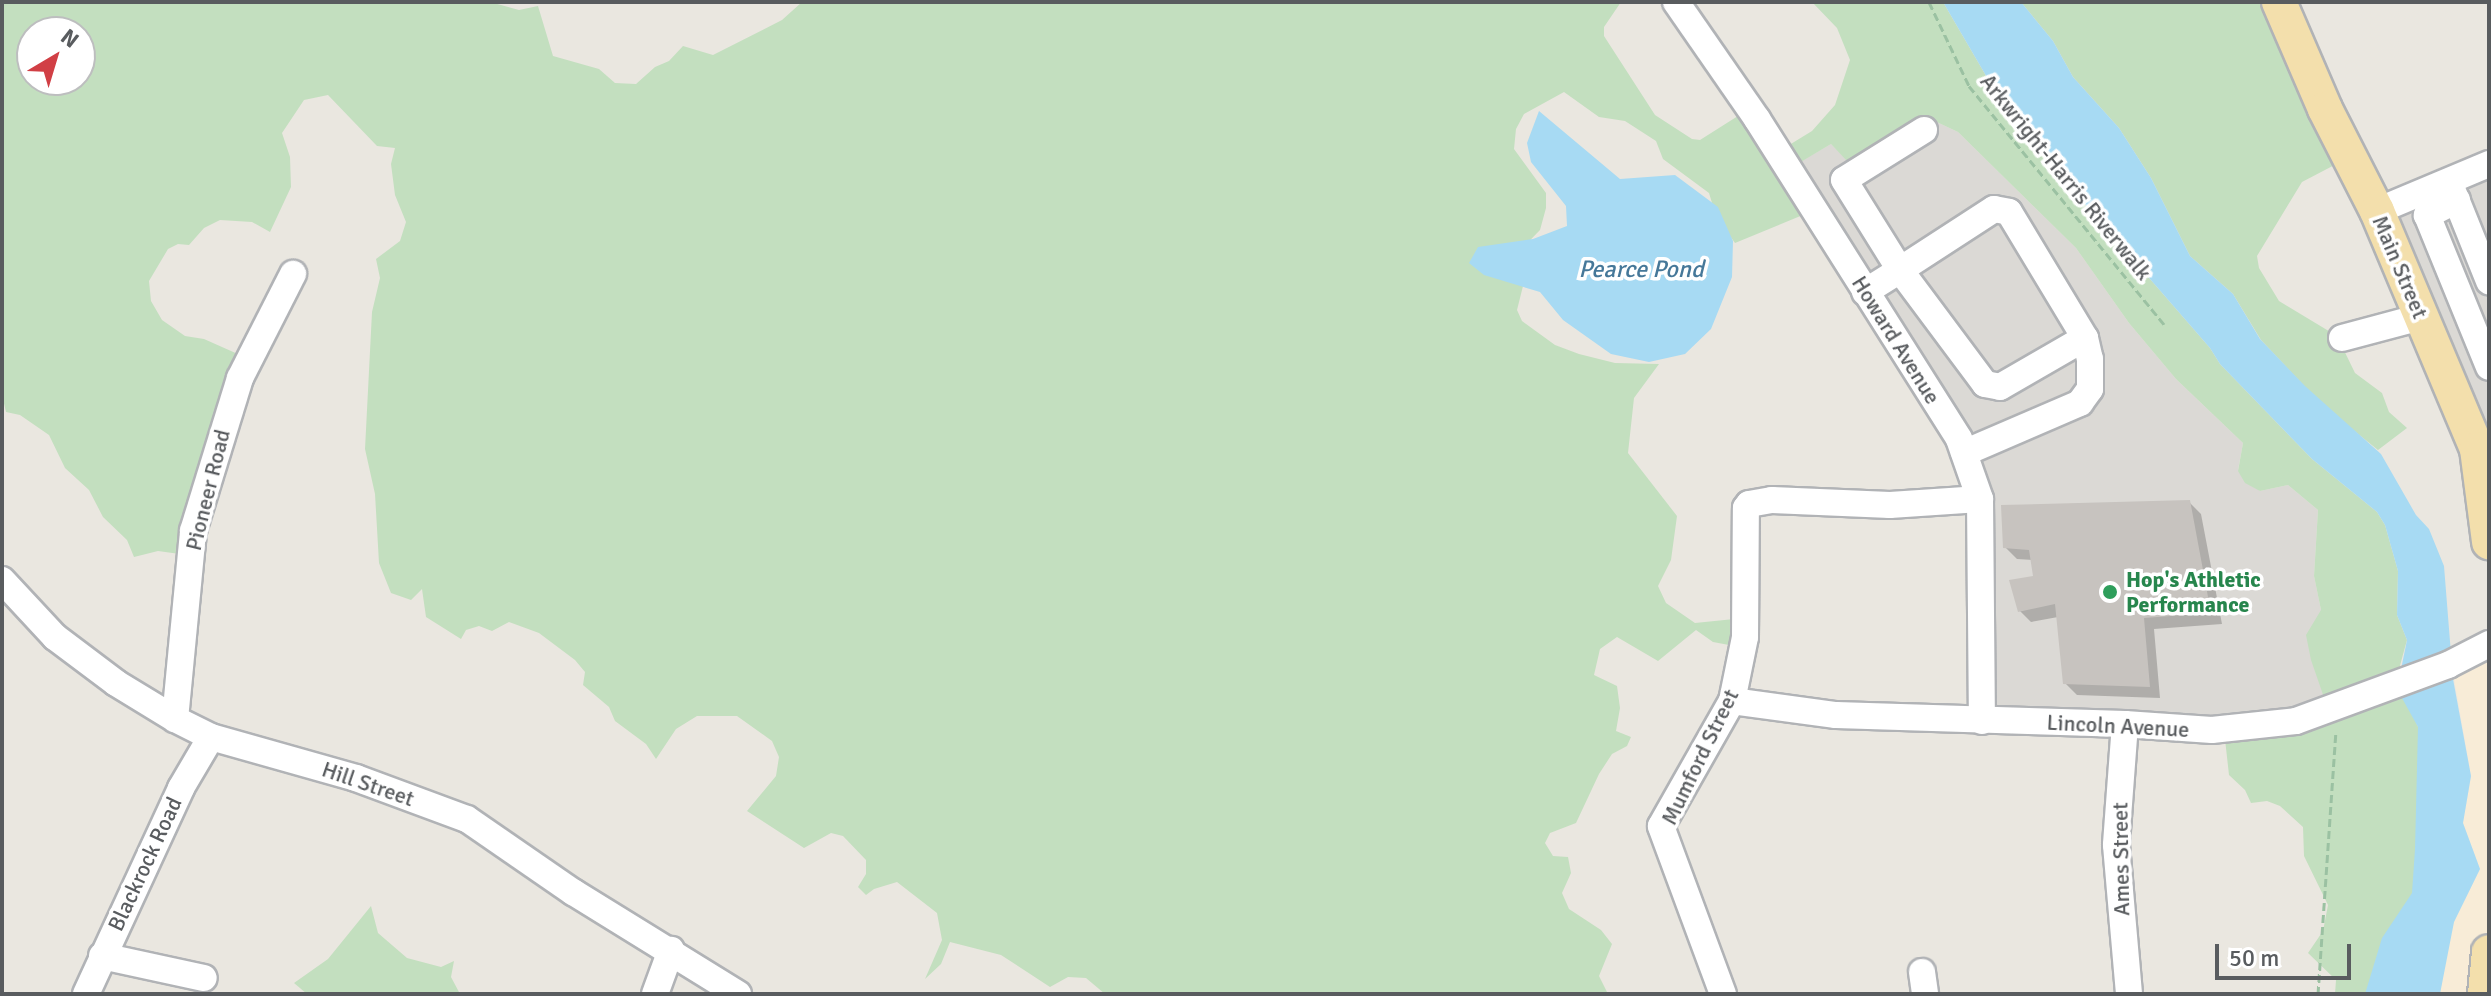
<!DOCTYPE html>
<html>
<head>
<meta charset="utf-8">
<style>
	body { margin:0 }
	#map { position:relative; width:2491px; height:996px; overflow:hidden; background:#eae7e0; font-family:Signika,sans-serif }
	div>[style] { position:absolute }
	.commercial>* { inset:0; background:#f8ecd7 }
	.industrial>* { inset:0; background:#dbd9d5 }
	.green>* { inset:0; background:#c3dfbf }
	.water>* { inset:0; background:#a7daf3 }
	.shadow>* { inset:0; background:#0003 }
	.building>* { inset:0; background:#c7c3bf }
	.path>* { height:3px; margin-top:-1.5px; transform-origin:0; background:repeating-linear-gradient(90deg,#9bc1a2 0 8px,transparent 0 12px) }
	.roads { filter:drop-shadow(2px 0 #b1b3b6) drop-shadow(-2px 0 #b1b3b6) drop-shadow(0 2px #b1b3b6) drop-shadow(0 -2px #b1b3b6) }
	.minor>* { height:26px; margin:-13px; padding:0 13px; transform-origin:13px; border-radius:13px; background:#fff }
	.major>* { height:34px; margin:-17px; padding:0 17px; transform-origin:17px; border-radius:17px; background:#f3dfac }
	.dots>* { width:22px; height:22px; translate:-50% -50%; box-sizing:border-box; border:4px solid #fff; border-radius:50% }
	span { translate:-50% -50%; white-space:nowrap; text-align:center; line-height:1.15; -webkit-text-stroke:7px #fff; paint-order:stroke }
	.street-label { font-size:22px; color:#595c5f }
	.leisure-label { font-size:22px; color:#27864d; font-weight:700 }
	.left { translate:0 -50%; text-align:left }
	.water-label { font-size:24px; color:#467899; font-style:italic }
	.frame { position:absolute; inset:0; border:4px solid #595c5f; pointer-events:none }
	.north { position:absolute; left:16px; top:16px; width:80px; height:80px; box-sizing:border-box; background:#fff; border:2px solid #bdbebf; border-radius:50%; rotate:38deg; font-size:22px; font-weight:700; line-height:32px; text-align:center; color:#595c5f }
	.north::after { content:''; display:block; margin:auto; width:28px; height:36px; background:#d13f45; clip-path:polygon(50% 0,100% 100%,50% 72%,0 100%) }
	.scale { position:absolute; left:2215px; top:944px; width:136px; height:36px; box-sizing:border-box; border:4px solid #595c5f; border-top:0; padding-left:10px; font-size:24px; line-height:28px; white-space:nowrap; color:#595c5f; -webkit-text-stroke:6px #fff; paint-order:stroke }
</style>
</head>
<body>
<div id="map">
	<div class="commercial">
		<div style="clip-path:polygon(2489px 647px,2489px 994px,2435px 994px,2454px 922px,2480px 869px,2463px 823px,2471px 776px,2451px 662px)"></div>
	</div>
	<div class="industrial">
		<div style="clip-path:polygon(1926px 117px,1958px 132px,2076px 248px,2129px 323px,2176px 379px,2243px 443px,2238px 470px,2260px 491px,2288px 485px,2318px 510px,2314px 576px,2321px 610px,2329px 709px,2313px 716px,1990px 720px,1981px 495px,1793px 166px,1831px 144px,1848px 161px)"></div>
		<div style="clip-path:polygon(2489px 165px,2489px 549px,2459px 415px,2375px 221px)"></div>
	</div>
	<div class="green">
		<div style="clip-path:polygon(evenodd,2px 2px,490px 2px,519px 10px,538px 6px,553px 56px,599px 69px,615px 83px,636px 84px,655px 67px,669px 61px,683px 46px,713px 55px,782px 20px,802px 2px,1621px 2px,1604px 27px,1604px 36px,1655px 115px,1692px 139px,1700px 140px,1749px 109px,1781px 150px,1812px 131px,1835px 105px,1850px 60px,1837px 28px,1812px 2px,1943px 2px,1999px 98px,2057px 172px,2210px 348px,2220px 364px,2312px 459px,2377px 512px,2385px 525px,2398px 571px,2397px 615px,2407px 640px,2396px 680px,2420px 731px,2430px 857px,2365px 994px,2335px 994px,2336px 980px,2308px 953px,2323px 931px,2328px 905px,2304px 856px,2303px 827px,2280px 806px,2267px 801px,2251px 803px,2245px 790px,2229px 775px,2224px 730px,2328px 709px,2311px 660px,2306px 635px,2321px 610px,2314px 576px,2318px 510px,2288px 485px,2260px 491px,2245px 483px,2238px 471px,2243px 443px,2176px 379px,2129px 323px,2076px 248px,1958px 132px,1926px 117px,1847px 161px,1831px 144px,1794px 166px,1815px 210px,1735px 243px,1716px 216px,1709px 193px,1663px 159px,1656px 141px,1625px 121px,1599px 117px,1564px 92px,1524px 114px,1516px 129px,1514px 149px,1546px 193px,1546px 208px,1540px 230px,1513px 258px,1523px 286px,1517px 310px,1522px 321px,1555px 345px,1579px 354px,1615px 363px,1659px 364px,1634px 398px,1628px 453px,1677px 516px,1671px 560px,1658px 586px,1666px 603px,1695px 623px,1744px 618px,1745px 648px,1713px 642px,1696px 630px,1658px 661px,1617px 637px,1600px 649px,1594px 675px,1617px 686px,1620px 708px,1616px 731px,1631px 737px,1627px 746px,1612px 754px,1599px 774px,1576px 823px,1550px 833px,1545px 843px,1553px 856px,1568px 857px,1571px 873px,1562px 893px,1569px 909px,1601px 930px,1612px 944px,1599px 976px,1608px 994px,1105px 994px,1086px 978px,1068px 977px,1050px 987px,1001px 955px,950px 942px,941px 964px,925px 979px,942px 940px,937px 913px,897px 882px,874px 889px,866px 895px,858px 887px,866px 874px,866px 860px,843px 836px,831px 833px,804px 848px,747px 811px,776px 776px,779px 757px,772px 741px,737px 716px,697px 716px,676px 729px,656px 759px,646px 744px,615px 721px,609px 707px,583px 685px,585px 672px,575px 660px,539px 633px,509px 622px,492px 631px,479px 626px,466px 630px,461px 639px,426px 617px,422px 589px,411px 600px,391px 593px,379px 563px,375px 494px,365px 449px,372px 312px,380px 278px,376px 259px,400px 241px,406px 222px,395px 195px,391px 164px,395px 148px,377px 146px,328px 95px,304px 100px,282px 133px,290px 157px,291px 187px,270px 232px,252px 222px,220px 220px,204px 228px,189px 245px,178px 244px,168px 249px,149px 281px,151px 301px,162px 320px,185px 336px,204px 339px,249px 359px,187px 555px,158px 551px,134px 557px,127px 540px,103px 517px,89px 490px,65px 468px,49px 435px,20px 415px,6px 412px,2px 395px,2px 2px,32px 32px,80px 32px,80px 80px,32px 80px,32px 32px)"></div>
		<div style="clip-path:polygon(2021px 2px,2281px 2px,2346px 159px,2302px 182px,2257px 256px,2259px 268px,2279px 301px,2337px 336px,2355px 373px,2382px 393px,2389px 412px,2407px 428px,2378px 450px,2321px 404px,2261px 340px,2233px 294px,2190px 256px,2151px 178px,2119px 128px,2073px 77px,2053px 41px)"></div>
		<div style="clip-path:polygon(371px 906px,378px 933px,407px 958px,441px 967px,454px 961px,451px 977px,460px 994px,307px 994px,294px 983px,328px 959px)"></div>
	</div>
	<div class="water">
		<div style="clip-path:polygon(1943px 2px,2021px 2px,2053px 41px,2073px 77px,2119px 128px,2151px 178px,2190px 256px,2233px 294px,2260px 339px,2305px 386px,2381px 454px,2416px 515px,2429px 529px,2444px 566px,2453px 679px,2471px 776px,2463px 823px,2480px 869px,2454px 922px,2440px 994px,2365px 994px,2382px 938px,2412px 893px,2415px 849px,2418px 727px,2397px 689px,2407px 640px,2397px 615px,2398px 571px,2385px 525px,2377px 512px,2312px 459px,2220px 364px,2210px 348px,2057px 172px,1999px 98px)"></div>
		<div style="clip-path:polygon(1539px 111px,1620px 179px,1675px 175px,1718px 207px,1733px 241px,1732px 277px,1711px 329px,1685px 354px,1649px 362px,1611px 354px,1563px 320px,1540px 292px,1484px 275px,1469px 263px,1478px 247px,1533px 239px,1567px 226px,1566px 206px,1531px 162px,1527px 143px)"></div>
	</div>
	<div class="shadow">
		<div style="clip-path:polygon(2189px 502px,2201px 514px,2222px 624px,2154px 629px,2160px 698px,2077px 695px,2065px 683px,2058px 617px,2031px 622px,2020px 611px,2035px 577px,2033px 560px,2017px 559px,2005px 547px)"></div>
	</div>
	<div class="building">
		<div style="clip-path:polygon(2190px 500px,2211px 613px,2144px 618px,2150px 687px,2063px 684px,2055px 604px,2018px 612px,2009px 580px,2033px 576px,2029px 550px,2003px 548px,2001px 505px)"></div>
	</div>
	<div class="path">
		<div style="left:1929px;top:2px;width:93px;rotate:64.5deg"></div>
		<div style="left:1969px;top:86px;width:308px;rotate:50.7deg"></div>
		<div style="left:2318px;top:994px;width:264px;rotate:-86.1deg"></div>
	</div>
	<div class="roads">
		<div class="minor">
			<div style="left:1676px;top:2px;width:142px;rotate:55.3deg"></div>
			<div style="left:1757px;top:119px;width:378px;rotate:57.7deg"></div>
			<div style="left:1959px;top:439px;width:64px;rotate:70.7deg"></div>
			<div style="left:1980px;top:499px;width:222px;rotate:89.5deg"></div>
			<div style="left:1924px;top:130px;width:94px;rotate:148deg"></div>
			<div style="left:1844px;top:180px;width:106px;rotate:58.1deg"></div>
			<div style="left:1900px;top:270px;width:112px;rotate:-33deg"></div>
			<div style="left:1994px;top:209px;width:15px;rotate:11deg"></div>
			<div style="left:2009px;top:212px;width:147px;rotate:58.9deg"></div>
			<div style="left:2085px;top:338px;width:22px;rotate:77deg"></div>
			<div style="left:2090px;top:359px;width:30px;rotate:90deg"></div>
			<div style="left:2090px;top:389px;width:17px;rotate:126deg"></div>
			<div style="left:2080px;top:403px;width:126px;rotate:156.7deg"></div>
			<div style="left:2450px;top:184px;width:105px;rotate:68.1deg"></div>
			<div style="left:2457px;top:200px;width:34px;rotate:153deg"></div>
			<div style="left:2427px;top:215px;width:164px;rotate:67.8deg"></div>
			<div style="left:2377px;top:211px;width:121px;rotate:-22.8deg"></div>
			<div style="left:1865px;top:292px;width:41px;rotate:-32.2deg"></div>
			<div style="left:1900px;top:270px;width:142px;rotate:53.3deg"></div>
			<div style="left:1985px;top:384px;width:15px;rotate:11deg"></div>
			<div style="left:2000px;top:387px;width:98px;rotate:-30deg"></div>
			<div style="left:2342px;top:338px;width:82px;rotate:-14.9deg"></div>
			<div style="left:2px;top:580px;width:78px;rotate:47.1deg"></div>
			<div style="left:55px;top:637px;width:76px;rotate:37deg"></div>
			<div style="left:116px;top:683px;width:69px;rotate:31.4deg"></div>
			<div style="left:175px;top:719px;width:40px;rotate:26.6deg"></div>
			<div style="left:211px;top:737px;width:151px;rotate:15.8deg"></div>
			<div style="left:356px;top:778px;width:118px;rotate:20.3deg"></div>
			<div style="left:467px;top:819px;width:129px;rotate:34.6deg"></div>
			<div style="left:573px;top:892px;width:194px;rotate:31.7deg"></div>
			<div style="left:1732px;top:701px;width:105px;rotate:7.7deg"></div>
			<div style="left:1836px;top:715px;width:289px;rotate:1.8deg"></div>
			<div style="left:2125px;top:724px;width:87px;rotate:3.9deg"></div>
			<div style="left:2212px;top:730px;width:84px;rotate:-6.1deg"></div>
			<div style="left:2296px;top:721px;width:162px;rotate:-20.2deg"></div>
			<div style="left:2448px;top:665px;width:46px;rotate:-27.1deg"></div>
			<div style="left:175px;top:719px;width:189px;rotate:-84.5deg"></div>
			<div style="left:193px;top:531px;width:160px;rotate:-72.9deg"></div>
			<div style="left:240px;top:378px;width:117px;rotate:-63deg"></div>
			<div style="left:2125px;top:724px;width:121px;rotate:94.3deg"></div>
			<div style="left:2116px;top:845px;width:150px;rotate:85deg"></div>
			<div style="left:102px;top:956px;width:104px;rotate:12.2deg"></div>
			<div style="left:1922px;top:972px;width:22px;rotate:82deg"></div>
			<div style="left:86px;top:994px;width:227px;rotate:-65.2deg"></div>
			<div style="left:181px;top:788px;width:59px;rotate:-59.5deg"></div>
			<div style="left:655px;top:994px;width:47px;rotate:-70deg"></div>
			<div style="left:1723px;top:994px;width:179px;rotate:-110.3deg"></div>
			<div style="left:1661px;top:826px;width:144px;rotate:-60.4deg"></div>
			<div style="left:1732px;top:701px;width:65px;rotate:-78.5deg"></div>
			<div style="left:1745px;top:637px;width:129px;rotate:-89.6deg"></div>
			<div style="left:1746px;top:508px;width:5px;rotate:-53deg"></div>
			<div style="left:1749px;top:504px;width:23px;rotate:-10deg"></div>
			<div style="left:1772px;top:500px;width:118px;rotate:2.4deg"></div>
			<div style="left:1890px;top:505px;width:90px;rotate:-3.8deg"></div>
		</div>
		<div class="major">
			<div style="left:2279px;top:2px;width:116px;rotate:66.7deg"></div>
			<div style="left:2325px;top:109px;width:114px;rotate:63deg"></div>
			<div style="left:2377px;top:211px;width:258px;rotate:67.2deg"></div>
			<div style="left:2477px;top:449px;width:94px;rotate:82.6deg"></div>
			<div style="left:2485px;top:994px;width:42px;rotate:-84.6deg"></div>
		</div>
	</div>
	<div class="dots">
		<div style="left:2110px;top:592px;background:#2e9e5b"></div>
	</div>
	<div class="street-label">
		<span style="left:2066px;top:177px;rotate:51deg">Arkwright-Harris Riverwalk</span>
		<span style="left:2400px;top:267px;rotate:67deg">Main Street</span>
		<span style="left:1896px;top:340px;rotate:58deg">Howard Avenue</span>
		<span style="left:208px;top:490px;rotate:-76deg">Pioneer Road</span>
		<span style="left:2118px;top:726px;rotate:3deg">Lincoln Avenue</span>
		<span style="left:1700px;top:757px;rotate:-64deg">Mumford Street</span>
		<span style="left:368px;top:784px;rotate:19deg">Hill Street</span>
		<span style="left:2121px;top:859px;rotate:-91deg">Ames Street</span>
		<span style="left:145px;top:864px;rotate:-65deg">Blackrock Road</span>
	</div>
	<div class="leisure-label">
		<span class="left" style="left:2126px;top:592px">Hop's Athletic<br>Performance</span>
	</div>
	<div class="water-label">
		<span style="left:1641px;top:270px">Pearce Pond</span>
	</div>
	<div class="frame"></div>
	<div class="north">N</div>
	<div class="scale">50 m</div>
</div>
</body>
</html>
